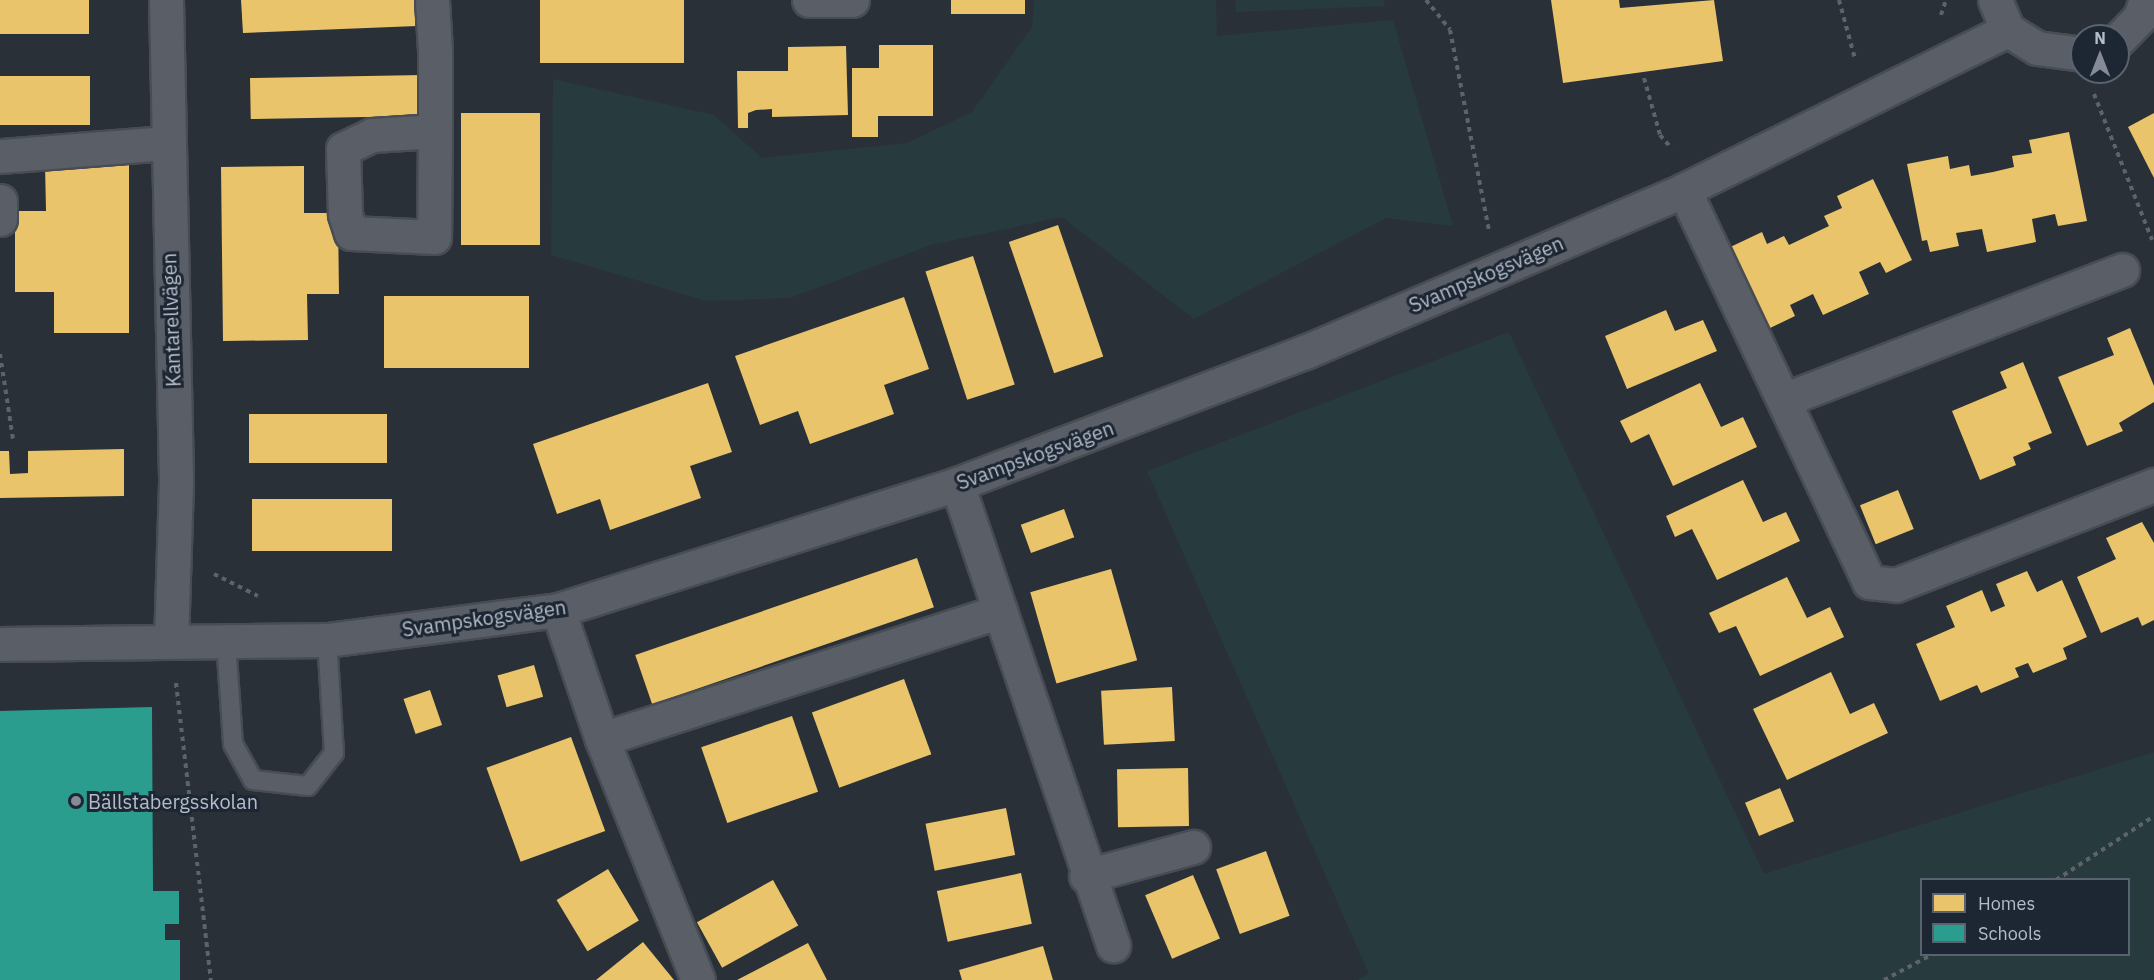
<!DOCTYPE html>
<html>
<head>
<meta charset="utf-8">
<style>
	body { margin:0 }
	#map { position:relative; width:2154px; height:980px; overflow:hidden; background:#2a3038; font-family:"IBM Plex Sans",sans-serif }
	div>[style] { position:absolute }
	.green>* { inset:0; background:#273a3e }
	.homes>* { inset:0; background:#e9c46a; transform-origin:0 0 }
	.schools>* { inset:0; background:#2a9d8f }
	.path>* { height:4px; margin-top:-2px; transform-origin:0; background:repeating-linear-gradient(90deg,#5d636a 0 4.5px,transparent 0 9px) }
	.roads { filter:drop-shadow(2px 0 #484c53) drop-shadow(-2px 0 #484c53) drop-shadow(0 2px #484c53) drop-shadow(0 -2px #484c53) }
	.lane>* { height:18px; margin:-9px; padding:0 9px; transform-origin:9px; border-radius:9px; background:#5a5e66 }
	.street>* { height:33px; margin:-16.5px; padding:0 16.5px; transform-origin:16.5px; border-radius:16.5px; background:#5a5e66 }
	.dots>* { width:16px; height:16px; translate:-50% -50%; box-sizing:border-box; border:3px solid #1d2633; border-radius:50% }
	span { translate:-50% -50%; white-space:nowrap; text-align:center; line-height:1.15; -webkit-text-stroke:6px #1d2633; paint-order:stroke }
	.street-label { font-size:20px; color:#b4bcc9 }
	.poi-label { font-size:20px; color:#b4bcc9 }
	.left { translate:0 -50%; text-align:left }
	.legend { position:absolute; left:1920px; top:878px; width:210px; height:78px; box-sizing:border-box; background:#1d2633; border:2px solid #59626f; margin:0; padding:8px 10px; list-style:none; font-size:18px; color:#b4bcc9 }
	.legend li { display:flex; align-items:center; gap:12px; height:30px }
	.legend b { width:30px; border:2px solid #59626f }
	.north { position:absolute; left:2070px; top:24px; width:60px; height:60px; box-sizing:border-box; background:#1d2633; border:2px solid #59626f; border-radius:50%; rotate:0deg; font-size:16px; font-weight:700; line-height:24px; text-align:center; color:#b4bcc9 }
	.north::after { content:''; display:block; margin:auto; width:21px; height:27px; background:#848b96; clip-path:polygon(50% 0,100% 100%,50% 72%,0 100%) }
</style>
</head>
<body>
<div id="map">
	<div class="green">
		<div style="clip-path:polygon(1034px 0,1216px 0,1217px 36px,1393px 20px,1453px 226px,1386px 218px,1194px 319px,1062px 217px,931px 245px,790px 298px,707px 301px,551px 255px,553px 79px,714px 115px,762px 158px,907px 143px,972px 112px,1032px 27px)"></div>
		<div style="clip-path:polygon(1235px 0,1384px 0,1385px 6px,1236px 12px)"></div>
		<div style="clip-path:polygon(evenodd,1509px 332px,1764px 874px,2154px 752px,2154px 980px,1357px 980px,1369px 974px,1147px 471px,1509px 332px,1922px 880px,2128px 880px,2128px 954px,1922px 954px,1922px 880px)"></div>
	</div>
	<div class="homes">
		<div style="left:0;top:0;width:89px;height:34px"></div>
		<div style="clip-path:polygon(241px 0,416px 0,417px 26px,243px 33px)"></div>
		<div style="left:540px;top:0;width:144px;height:63px"></div>
		<div style="left:951px;top:0;width:74px;height:14px"></div>
		<div style="clip-path:polygon(1551px 0,1619px 0,1620px 8px,1714px 0,1723px 61px,1563px 83px)"></div>
		<div style="clip-path:polygon(879px 45px,933px 45px,933px 116px,878px 116px,878px 137px,852px 137px,852px 68px,879px 68px)"></div>
		<div style="clip-path:polygon(846px 46px,848px 115px,772px 117px,772px 109px,756px 110px,748px 113px,748px 128px,738px 128px,737px 71px,788px 71px,788px 47px)"></div>
		<div style="left:423px;top:75px;width:41px;height:173px;rotate:89deg"></div>
		<div style="left:90px;top:76px;width:49px;height:90px;rotate:90deg"></div>
		<div style="left:461px;top:113px;width:79px;height:132px"></div>
		<div style="clip-path:polygon(2154px 113px,2154px 178px,2128px 127px)"></div>
		<div style="clip-path:polygon(2069px 132px,2087px 221px,2058px 226px,2055px 214px,2032px 219px,2036px 242px,1987px 252px,1982px 229px,1956px 233px,1959px 246px,1930px 252px,1927px 240px,1922px 241px,1907px 164px,1948px 156px,1950px 169px,1969px 165px,1971px 176px,1993px 172px,2014px 167px,2012px 156px,2032px 153px,2029px 140px)"></div>
		<div style="clip-path:polygon(45px 165px,129px 165px,129px 333px,54px 333px,54px 292px,15px 292px,15px 211px,46px 211px)"></div>
		<div style="clip-path:polygon(304px 166px,304px 213px,338px 213px,339px 294px,307px 294px,308px 340px,223px 341px,221px 167px)"></div>
		<div style="clip-path:polygon(1873px 179px,1912px 260px,1886px 273px,1880px 262px,1859px 272px,1869px 294px,1823px 315px,1813px 294px,1790px 305px,1795px 316px,1768px 329px,1763px 318px,1758px 320px,1724px 250px,1762px 232px,1767px 244px,1784px 236px,1789px 245px,1829px 226px,1824px 216px,1842px 208px,1837px 196px)"></div>
		<div style="left:1058px;top:225px;width:139px;height:52px;rotate:71deg"></div>
		<div style="left:973px;top:256px;width:135px;height:50px;rotate:72deg"></div>
		<div style="left:384px;top:296px;width:145px;height:72px"></div>
		<div style="clip-path:polygon(904px 297px,929px 369px,884px 385px,894px 414px,810px 444px,798px 411px,760px 425px,735px 356px)"></div>
		<div style="clip-path:polygon(1666px 310px,1675px 331px,1703px 320px,1717px 351px,1627px 389px,1605px 336px)"></div>
		<div style="clip-path:polygon(2130px 328px,2154px 386px,2154px 402px,2119px 423px,2123px 431px,2087px 446px,2058px 377px,2114px 355px,2107px 338px)"></div>
		<div style="clip-path:polygon(2023px 362px,2052px 433px,2028px 443px,2031px 449px,2013px 457px,2016px 465px,1980px 480px,1952px 411px,2007px 388px,2000px 372px)"></div>
		<div style="clip-path:polygon(708px 383px,732px 452px,690px 466px,701px 498px,610px 530px,600px 499px,557px 514px,533px 444px)"></div>
		<div style="clip-path:polygon(1700px 383px,1721px 427px,1743px 417px,1757px 447px,1673px 486px,1649px 434px,1631px 443px,1620px 421px)"></div>
		<div style="left:249px;top:414px;width:138px;height:49px"></div>
		<div style="clip-path:polygon(124px 449px,124px 496px,0 498px,0 451px,9px 451px,10px 474px,28px 473px,28px 451px)"></div>
		<div style="clip-path:polygon(1743px 480px,1763px 522px,1786px 512px,1800px 541px,1717px 580px,1692px 529px,1675px 537px,1666px 516px)"></div>
		<div style="left:1898px;top:490px;width:42px;height:41px;rotate:68deg"></div>
		<div style="left:252px;top:499px;width:140px;height:52px"></div>
		<div style="left:1064px;top:509px;width:30px;height:46px;rotate:70deg"></div>
		<div style="clip-path:polygon(2142px 522px,2154px 543px,2154px 620px,2142px 626px,2138px 617px,2101px 633px,2077px 577px,2116px 559px,2106px 538px)"></div>
		<div style="left:917px;top:558px;width:52px;height:298px;rotate:71deg"></div>
		<div style="left:1111px;top:569px;width:95px;height:84px;rotate:74deg"></div>
		<div style="clip-path:polygon(2027px 571px,2037px 592px,2062px 580px,2087px 637px,2063px 648px,2067px 659px,2033px 673px,2028px 663px,2015px 668px,2019px 677px,1981px 693px,1977px 685px,1940px 701px,1916px 644px,1955px 627px,1946px 606px,1982px 590px,1991px 612px,2005px 606px,1996px 584px)"></div>
		<div style="clip-path:polygon(1787px 577px,1807px 618px,1830px 607px,1844px 637px,1760px 676px,1736px 626px,1719px 633px,1709px 613px)"></div>
		<div style="left:534px;top:665px;width:33px;height:38px;rotate:74deg"></div>
		<div style="clip-path:polygon(1831px 672px,1850px 714px,1874px 703px,1888px 733px,1787px 780px,1753px 709px)"></div>
		<div style="left:904px;top:679px;width:80px;height:98px;rotate:70deg"></div>
		<div style="left:1172px;top:687px;width:54px;height:71px;rotate:87deg"></div>
		<div style="left:430px;top:690px;width:37px;height:28px;rotate:71deg"></div>
		<div style="left:792px;top:716px;width:80px;height:96px;rotate:71deg"></div>
		<div style="left:571px;top:737px;width:100px;height:90px;rotate:70deg"></div>
		<div style="left:1188px;top:768px;width:58px;height:71px;rotate:89deg"></div>
		<div style="left:1780px;top:788px;width:36px;height:38px;rotate:67deg"></div>
		<div style="left:1006px;top:808px;width:48px;height:82px;rotate:79deg"></div>
		<div style="left:1266px;top:851px;width:69px;height:53px;rotate:70deg"></div>
		<div style="left:608px;top:869px;width:60px;height:60px;rotate:59deg"></div>
		<div style="left:1021px;top:873px;width:52px;height:86px;rotate:78deg"></div>
		<div style="left:1193px;top:875px;width:69px;height:52px;rotate:67deg"></div>
		<div style="left:773px;top:880px;width:52px;height:87px;rotate:61deg"></div>
		<div style="clip-path:polygon(643px 942px,674px 980px,596px 980px)"></div>
		<div style="clip-path:polygon(808px 943px,827px 980px,737px 980px)"></div>
		<div style="clip-path:polygon(1043px 946px,1053px 980px,962px 980px,959px 970px)"></div>
	</div>
	<div class="schools">
		<div style="clip-path:polygon(152px 707px,153px 891px,179px 891px,179px 924px,165px 924px,165px 940px,180px 940px,180px 980px,0 980px,0 711px)"></div>
	</div>
	<div class="path">
		<div style="left:1426px;top:0;width:38px;rotate:51deg"></div>
		<div style="left:1450px;top:30px;width:204px;rotate:79deg"></div>
		<div style="left:1839px;top:0;width:61px;rotate:74.8deg"></div>
		<div style="left:1941px;top:15px;width:16px;rotate:-72deg"></div>
		<div style="left:1644px;top:78px;width:59px;rotate:74.3deg"></div>
		<div style="left:1660px;top:135px;width:18px;rotate:49deg"></div>
		<div style="left:2094px;top:94px;width:157px;rotate:68.3deg"></div>
		<div style="left:0;top:354px;width:86px;rotate:81.3deg"></div>
		<div style="left:214px;top:574px;width:49px;rotate:26.6deg"></div>
		<div style="left:176px;top:683px;width:299px;rotate:83.3deg"></div>
		<div style="left:2056px;top:880px;width:117px;rotate:-33.1deg"></div>
		<div style="left:1884px;top:980px;width:55px;rotate:-28deg"></div>
	</div>
	<div class="roads">
		<div class="lane">
			<div style="left:226px;top:641px;width:103px;rotate:86.1deg"></div>
			<div style="left:233px;top:744px;width:41px;rotate:60.9deg"></div>
			<div style="left:253px;top:780px;width:55px;rotate:6.2deg"></div>
			<div style="left:308px;top:786px;width:42px;rotate:-51.8deg"></div>
			<div style="left:334px;top:753px;width:113px;rotate:-93.5deg"></div>
		</div>
		<div class="street">
			<div style="left:166px;top:0;width:483px;rotate:88.8deg"></div>
			<div style="left:176px;top:483px;width:157px;rotate:91.8deg"></div>
			<div style="left:432px;top:0;width:50px;rotate:86.6deg"></div>
			<div style="left:435px;top:50px;width:81px;rotate:90deg"></div>
			<div style="left:435px;top:131px;width:106px;rotate:90.5deg"></div>
			<div style="left:434px;top:237px;width:83px;rotate:-177.2deg"></div>
			<div style="left:351px;top:233px;width:20px;rotate:-108deg"></div>
			<div style="left:345px;top:214px;width:65px;rotate:-91.8deg"></div>
			<div style="left:343px;top:149px;width:32px;rotate:-26deg"></div>
			<div style="left:372px;top:135px;width:63px;rotate:-3.6deg"></div>
			<div style="left:809px;top:0;width:43px"></div>
			<div style="left:1995px;top:0;width:33px;rotate:67deg"></div>
			<div style="left:2008px;top:30px;width:34px;rotate:32deg"></div>
			<div style="left:2037px;top:48px;width:45px;rotate:7.6deg"></div>
			<div style="left:2118px;top:40px;width:32px;rotate:-46deg"></div>
			<div style="left:2140px;top:17px;width:18px;rotate:-71deg"></div>
			<div style="left:0;top:156px;width:166px;rotate:-4.5deg"></div>
			<div style="left:1684px;top:190px;width:433px;rotate:64.7deg"></div>
			<div style="left:1869px;top:582px;width:27px;rotate:6deg"></div>
			<div style="left:1896px;top:585px;width:277px;rotate:-21.2deg"></div>
			<div style="left:0;top:201px;width:18px;rotate:90deg"></div>
			<div style="left:1786px;top:399px;width:360px;rotate:-21deg"></div>
			<div style="left:957px;top:484px;width:134px;rotate:71.3deg"></div>
			<div style="left:558px;top:610px;width:136px;rotate:71.2deg"></div>
			<div style="left:602px;top:739px;width:259px;rotate:68.3deg"></div>
			<div style="left:0;top:644px;width:327px;rotate:-0.7deg"></div>
			<div style="left:327px;top:640px;width:233px;rotate:-7.4deg"></div>
			<div style="left:558px;top:610px;width:418px;rotate:-17.5deg"></div>
			<div style="left:957px;top:484px;width:372px;rotate:-20.8deg"></div>
			<div style="left:1305px;top:352px;width:412px;rotate:-23.1deg"></div>
			<div style="left:1684px;top:190px;width:361px;rotate:-26.3deg"></div>
			<div style="left:602px;top:739px;width:418px;rotate:-17.8deg"></div>
			<div style="left:1000px;top:611px;width:353px;rotate:71.3deg"></div>
			<div style="left:1086px;top:876px;width:111px;rotate:-15.2deg"></div>
		</div>
	</div>
	<div class="dots">
		<div style="left:76px;top:801px;background:#848b96"></div>
	</div>
	<div class="street-label">
		<span style="left:1486px;top:274px;rotate:-23deg">Svampskogsvägen</span>
		<span style="left:171px;top:320px;rotate:-92deg">Kantarellvägen</span>
		<span style="left:1035px;top:455px;rotate:-20deg">Svampskogsvägen</span>
		<span style="left:484px;top:618px;rotate:-8deg">Svampskogsvägen</span>
	</div>
	<div class="poi-label">
		<span class="left" style="left:88px;top:801px">Bällstabergsskolan</span>
	</div>
	<ul class="legend">
	<li><b style="height:16px;background:#e9c46a"></b>Homes</li>
	<li><b style="height:16px;background:#2a9d8f"></b>Schools</li>
	</ul>
	<div class="north">N</div>
</div>
</body>
</html>
